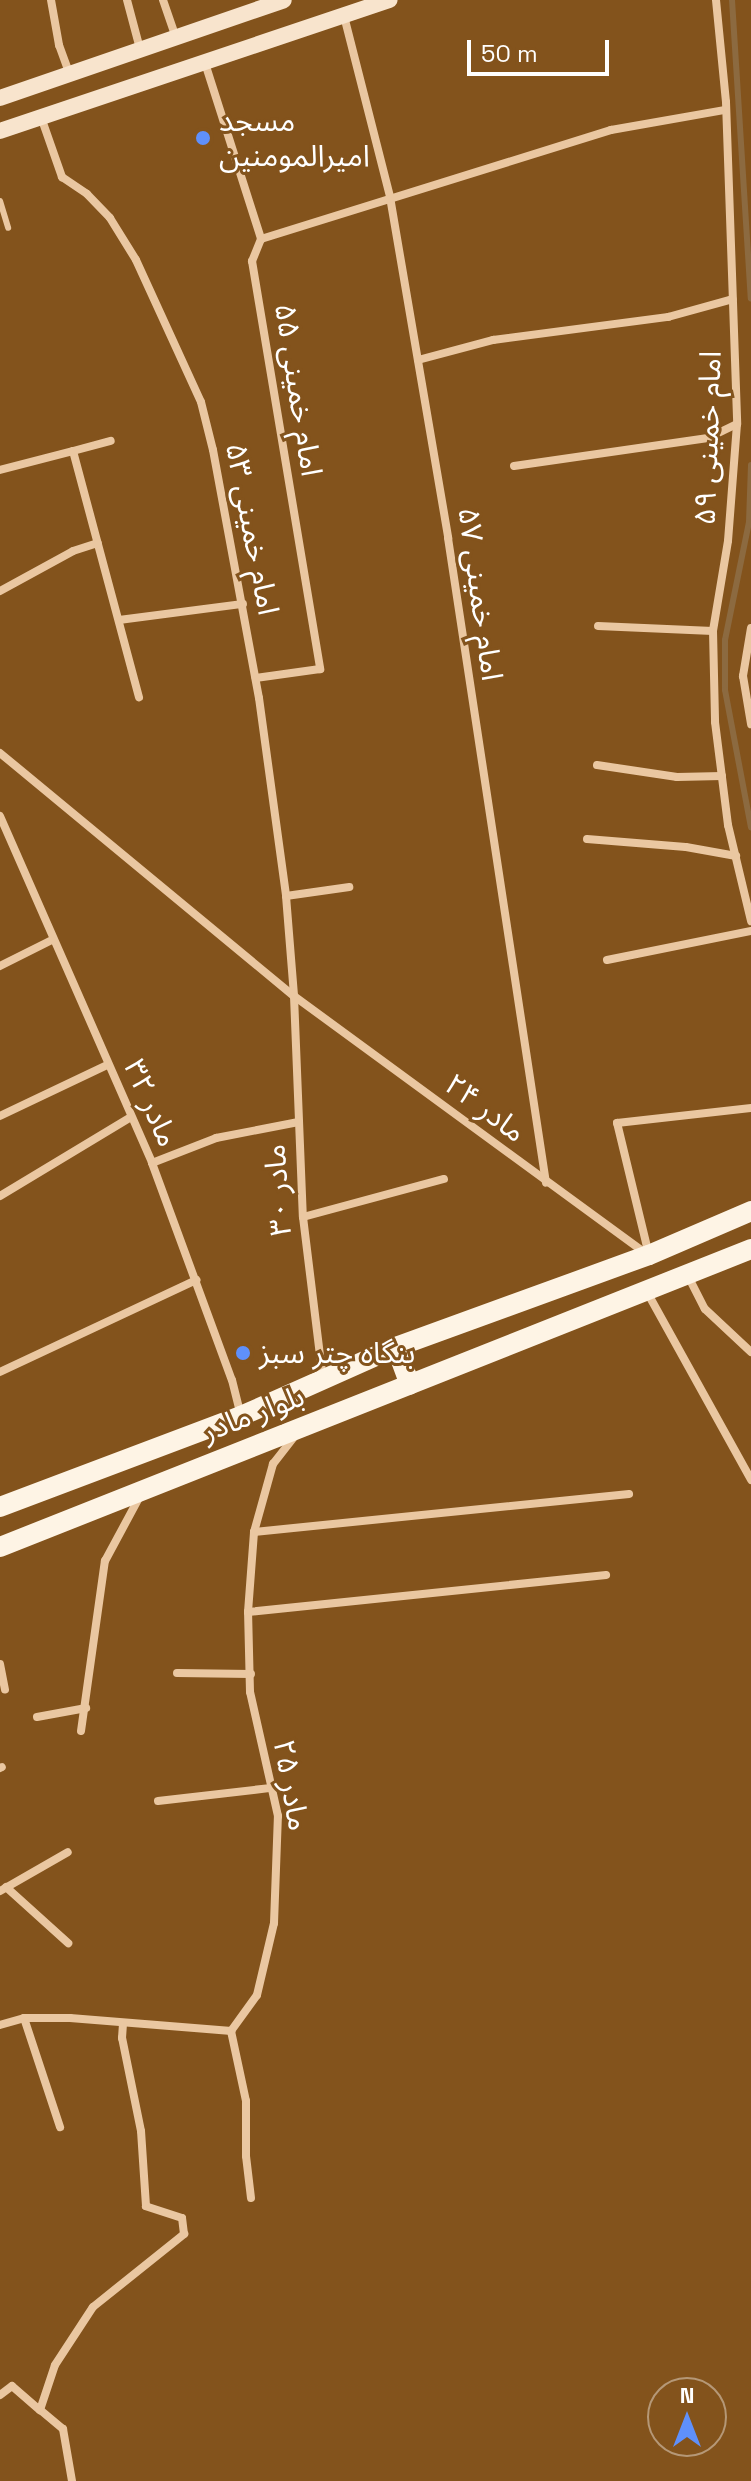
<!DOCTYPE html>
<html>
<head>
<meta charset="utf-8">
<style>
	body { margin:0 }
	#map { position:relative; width:751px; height:2481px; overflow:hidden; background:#83531c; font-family:"Space Grotesk","Noto Sans Arabic",sans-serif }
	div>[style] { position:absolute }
	.stream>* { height:6px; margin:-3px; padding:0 3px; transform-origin:3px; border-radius:3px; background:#8c6a40 }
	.service>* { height:6px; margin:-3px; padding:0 3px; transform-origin:3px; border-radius:3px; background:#eac7a1 }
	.minor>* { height:8px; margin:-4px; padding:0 4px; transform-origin:4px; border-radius:4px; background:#eac7a1 }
	.secondary>* { height:16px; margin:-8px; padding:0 8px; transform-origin:8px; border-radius:8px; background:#f8e4cd }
	.primary>* { height:20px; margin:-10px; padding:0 10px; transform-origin:10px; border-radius:10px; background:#fef4e5 }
	.dots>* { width:22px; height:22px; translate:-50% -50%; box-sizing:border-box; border:4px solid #83531c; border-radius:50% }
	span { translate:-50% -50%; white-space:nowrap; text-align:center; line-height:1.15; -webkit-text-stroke:6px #83531c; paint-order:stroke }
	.poi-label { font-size:30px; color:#fff }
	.left { translate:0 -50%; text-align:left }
	.street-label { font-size:30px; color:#fff }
	.north { position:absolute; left:647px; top:2377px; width:80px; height:80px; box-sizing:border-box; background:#83531c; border:2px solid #b59877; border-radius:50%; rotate:0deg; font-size:22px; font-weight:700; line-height:32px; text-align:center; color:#fff }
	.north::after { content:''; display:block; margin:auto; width:28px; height:36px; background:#5f90fb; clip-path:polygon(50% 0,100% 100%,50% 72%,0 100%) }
	.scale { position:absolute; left:467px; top:40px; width:142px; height:36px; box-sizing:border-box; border:4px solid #fff; border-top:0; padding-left:10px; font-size:24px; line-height:28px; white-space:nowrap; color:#fff; -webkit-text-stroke:6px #83531c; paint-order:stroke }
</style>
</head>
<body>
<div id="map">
	<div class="stream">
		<div style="left:732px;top:0;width:299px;rotate:86.4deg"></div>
		<div style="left:751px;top:465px;width:57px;rotate:92deg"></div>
		<div style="left:749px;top:522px;width:120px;rotate:101.5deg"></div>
		<div style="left:725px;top:640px;width:50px;rotate:90deg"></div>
		<div style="left:725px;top:690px;width:140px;rotate:79.3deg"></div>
	</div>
	<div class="service">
		<div style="left:0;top:201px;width:28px;rotate:73deg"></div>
	</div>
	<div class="minor">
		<div style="left:51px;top:0;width:46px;rotate:79.9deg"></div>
		<div style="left:59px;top:45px;width:30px;rotate:70deg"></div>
		<div style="left:127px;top:0;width:51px;rotate:75.1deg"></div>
		<div style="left:163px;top:0;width:39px;rotate:71deg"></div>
		<div style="left:716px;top:0;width:102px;rotate:84.4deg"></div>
		<div style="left:726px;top:102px;width:322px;rotate:88deg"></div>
		<div style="left:737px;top:424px;width:117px;rotate:94.4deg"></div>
		<div style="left:728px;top:541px;width:91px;rotate:99.5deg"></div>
		<div style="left:713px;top:631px;width:91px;rotate:88.7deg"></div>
		<div style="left:715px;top:722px;width:104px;rotate:82.8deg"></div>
		<div style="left:728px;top:825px;width:99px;rotate:76.5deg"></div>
		<div style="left:344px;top:16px;width:187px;rotate:75.7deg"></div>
		<div style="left:390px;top:197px;width:346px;rotate:80.3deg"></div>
		<div style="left:448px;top:538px;width:652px;rotate:81.36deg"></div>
		<div style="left:205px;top:63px;width:185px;rotate:72.3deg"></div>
		<div style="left:261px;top:239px;width:24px;rotate:112deg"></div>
		<div style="left:252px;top:261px;width:414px;rotate:80.5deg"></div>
		<div style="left:320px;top:669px;width:65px;rotate:172deg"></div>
		<div style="left:41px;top:117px;width:64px;rotate:70.7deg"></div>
		<div style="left:62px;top:177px;width:30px;rotate:34deg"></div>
		<div style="left:87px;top:194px;width:33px;rotate:46deg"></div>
		<div style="left:110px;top:218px;width:49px;rotate:58.2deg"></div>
		<div style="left:136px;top:260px;width:156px;rotate:65.4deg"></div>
		<div style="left:201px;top:402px;width:49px;rotate:76deg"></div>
		<div style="left:213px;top:450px;width:252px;rotate:79.5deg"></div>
		<div style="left:259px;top:698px;width:200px;rotate:82.2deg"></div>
		<div style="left:286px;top:896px;width:100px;rotate:85.4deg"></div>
		<div style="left:294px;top:996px;width:221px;rotate:87.7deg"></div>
		<div style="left:303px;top:1217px;width:163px;rotate:83deg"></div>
		<div style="left:261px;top:239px;width:367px;rotate:-17.3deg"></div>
		<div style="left:611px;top:130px;width:116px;rotate:-10deg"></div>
		<div style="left:418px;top:360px;width:78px;rotate:-14.9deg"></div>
		<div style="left:493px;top:340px;width:177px;rotate:-7.5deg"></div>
		<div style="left:668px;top:317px;width:67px;rotate:-15.5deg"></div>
		<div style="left:73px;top:451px;width:39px;rotate:-15deg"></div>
		<div style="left:514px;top:466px;width:196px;rotate:-8.2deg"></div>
		<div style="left:708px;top:438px;width:32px;rotate:-26deg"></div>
		<div style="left:0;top:470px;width:75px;rotate:-14.6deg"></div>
		<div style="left:73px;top:451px;width:255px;rotate:75deg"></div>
		<div style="left:0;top:591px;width:83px;rotate:-28.7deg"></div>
		<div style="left:73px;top:551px;width:26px;rotate:-18deg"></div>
		<div style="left:119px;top:620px;width:125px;rotate:-7.4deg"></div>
		<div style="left:598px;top:626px;width:115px;rotate:2.5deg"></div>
		<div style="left:751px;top:628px;width:49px;rotate:99.5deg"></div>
		<div style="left:743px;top:676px;width:49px;rotate:80.5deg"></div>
		<div style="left:0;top:753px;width:381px;rotate:39.6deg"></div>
		<div style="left:294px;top:996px;width:437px;rotate:36.2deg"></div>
		<div style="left:597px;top:765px;width:81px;rotate:8.5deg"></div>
		<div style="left:677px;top:777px;width:45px;rotate:-1.3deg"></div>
		<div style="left:0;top:816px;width:379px;rotate:66.3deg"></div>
		<div style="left:152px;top:1163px;width:231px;rotate:69.8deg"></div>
		<div style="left:232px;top:1380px;width:37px;rotate:76deg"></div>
		<div style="left:587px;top:839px;width:99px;rotate:4.6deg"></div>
		<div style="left:686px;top:847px;width:51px;rotate:10.2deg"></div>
		<div style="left:286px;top:896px;width:64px;rotate:-8.1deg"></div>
		<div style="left:607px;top:960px;width:147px;rotate:-11.4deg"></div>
		<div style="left:0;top:966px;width:58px;rotate:-26.6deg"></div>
		<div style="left:0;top:1116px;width:119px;rotate:-25.5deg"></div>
		<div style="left:152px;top:1163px;width:69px;rotate:-21.3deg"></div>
		<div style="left:216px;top:1138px;width:84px;rotate:-11deg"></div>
		<div style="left:0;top:1196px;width:153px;rotate:-31.1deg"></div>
		<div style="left:303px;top:1217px;width:146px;rotate:-15.1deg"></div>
		<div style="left:649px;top:1255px;width:136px;rotate:-103.6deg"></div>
		<div style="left:617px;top:1123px;width:135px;rotate:-6.4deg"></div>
		<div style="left:688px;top:1276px;width:37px;rotate:63deg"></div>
		<div style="left:705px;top:1309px;width:63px;rotate:43.1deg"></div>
		<div style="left:647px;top:1292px;width:215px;rotate:61deg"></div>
		<div style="left:0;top:1372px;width:217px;rotate:-25.1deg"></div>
		<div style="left:254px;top:1532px;width:377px;rotate:-5.8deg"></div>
		<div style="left:248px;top:1612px;width:360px;rotate:-5.9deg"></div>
		<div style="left:0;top:1664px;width:26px;rotate:79deg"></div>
		<div style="left:177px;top:1673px;width:74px;rotate:0.8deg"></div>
		<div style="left:37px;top:1717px;width:50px;rotate:-10.4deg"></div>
		<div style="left:81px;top:1731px;width:172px;rotate:-82deg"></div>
		<div style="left:105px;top:1561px;width:74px;rotate:-61.7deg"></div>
		<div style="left:0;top:1768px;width:2px;rotate:-27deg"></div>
		<div style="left:158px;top:1801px;width:114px;rotate:-6.6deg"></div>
		<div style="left:6px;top:1887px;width:84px;rotate:42.1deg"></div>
		<div style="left:0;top:1891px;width:78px;rotate:-29.8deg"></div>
		<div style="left:24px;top:2018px;width:115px;rotate:71.7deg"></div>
		<div style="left:0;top:2025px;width:25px;rotate:-16deg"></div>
		<div style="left:24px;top:2018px;width:46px"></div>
		<div style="left:70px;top:2018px;width:162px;rotate:4.6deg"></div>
		<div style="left:251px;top:2198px;width:42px;rotate:-96.8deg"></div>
		<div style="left:246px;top:2156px;width:55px;rotate:-90deg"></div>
		<div style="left:246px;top:2101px;width:72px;rotate:-102.1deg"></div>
		<div style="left:231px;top:2031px;width:44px;rotate:-54.2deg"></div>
		<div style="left:257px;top:1995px;width:74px;rotate:-76.7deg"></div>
		<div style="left:274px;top:1923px;width:107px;rotate:-87.9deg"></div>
		<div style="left:278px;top:1816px;width:127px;rotate:-102.7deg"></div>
		<div style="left:250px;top:1692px;width:80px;rotate:-91.4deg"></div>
		<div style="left:248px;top:1612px;width:80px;rotate:-85.7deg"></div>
		<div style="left:254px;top:1532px;width:71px;rotate:-74.4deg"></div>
		<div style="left:273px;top:1464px;width:36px;rotate:-52deg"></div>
		<div style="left:0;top:2395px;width:15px;rotate:-37deg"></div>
		<div style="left:12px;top:2386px;width:37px;rotate:41deg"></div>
		<div style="left:72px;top:2481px;width:53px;rotate:-99.8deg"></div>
		<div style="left:63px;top:2429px;width:30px;rotate:-140deg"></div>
		<div style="left:40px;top:2410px;width:47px;rotate:-71.6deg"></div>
		<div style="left:55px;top:2365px;width:69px;rotate:-56.8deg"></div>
		<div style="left:93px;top:2307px;width:117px;rotate:-38.7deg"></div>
		<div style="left:184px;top:2234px;width:16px;rotate:-97deg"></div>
		<div style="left:182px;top:2218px;width:38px;rotate:-162deg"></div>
		<div style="left:146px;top:2206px;width:75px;rotate:-93.8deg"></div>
		<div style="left:141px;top:2131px;width:95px;rotate:-101.5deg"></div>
		<div style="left:122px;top:2038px;width:14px;rotate:-86deg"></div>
	</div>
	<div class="secondary">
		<div style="left:0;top:98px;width:300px;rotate:-19deg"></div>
		<div style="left:0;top:131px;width:411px;rotate:-18.6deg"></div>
	</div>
	<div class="primary">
		<div style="left:396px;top:1347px;width:40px;rotate:69.8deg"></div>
		<div style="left:0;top:1507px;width:258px;rotate:-20.7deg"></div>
		<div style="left:241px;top:1416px;width:170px;rotate:-24deg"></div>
		<div style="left:396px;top:1347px;width:269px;rotate:-20deg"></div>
		<div style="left:649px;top:1255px;width:111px;rotate:-23.3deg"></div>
		<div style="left:0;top:1547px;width:808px;rotate:-21.64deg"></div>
	</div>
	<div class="dots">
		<div style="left:203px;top:138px;background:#5f90fb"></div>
		<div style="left:243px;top:1353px;background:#5f90fb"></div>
	</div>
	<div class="poi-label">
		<span class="left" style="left:219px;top:138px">مسجد<br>امیرالمومنین</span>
		<span class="left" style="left:259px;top:1353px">بنگاه چتر سبز</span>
	</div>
	<div class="street-label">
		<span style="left:298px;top:390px;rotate:81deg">امام خمینی ۵۵</span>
		<span style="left:708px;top:438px;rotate:-88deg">امام خمینی ۵۹</span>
		<span style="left:252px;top:529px;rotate:79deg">امام خمینی ۵۳</span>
		<span style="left:480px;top:594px;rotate:82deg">امام خمینی ۵۷</span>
		<span style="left:151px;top:1103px;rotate:66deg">مادر ۳۲</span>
		<span style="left:485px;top:1108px;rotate:37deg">مادر ۲۴</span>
		<span style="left:278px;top:1190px;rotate:-94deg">مادر ۳۰</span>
		<span style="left:253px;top:1414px;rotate:-21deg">بلوار مادر</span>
		<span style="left:291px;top:1785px;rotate:80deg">مادر ۲۵</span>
	</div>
	<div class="north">N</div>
	<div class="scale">50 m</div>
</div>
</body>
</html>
